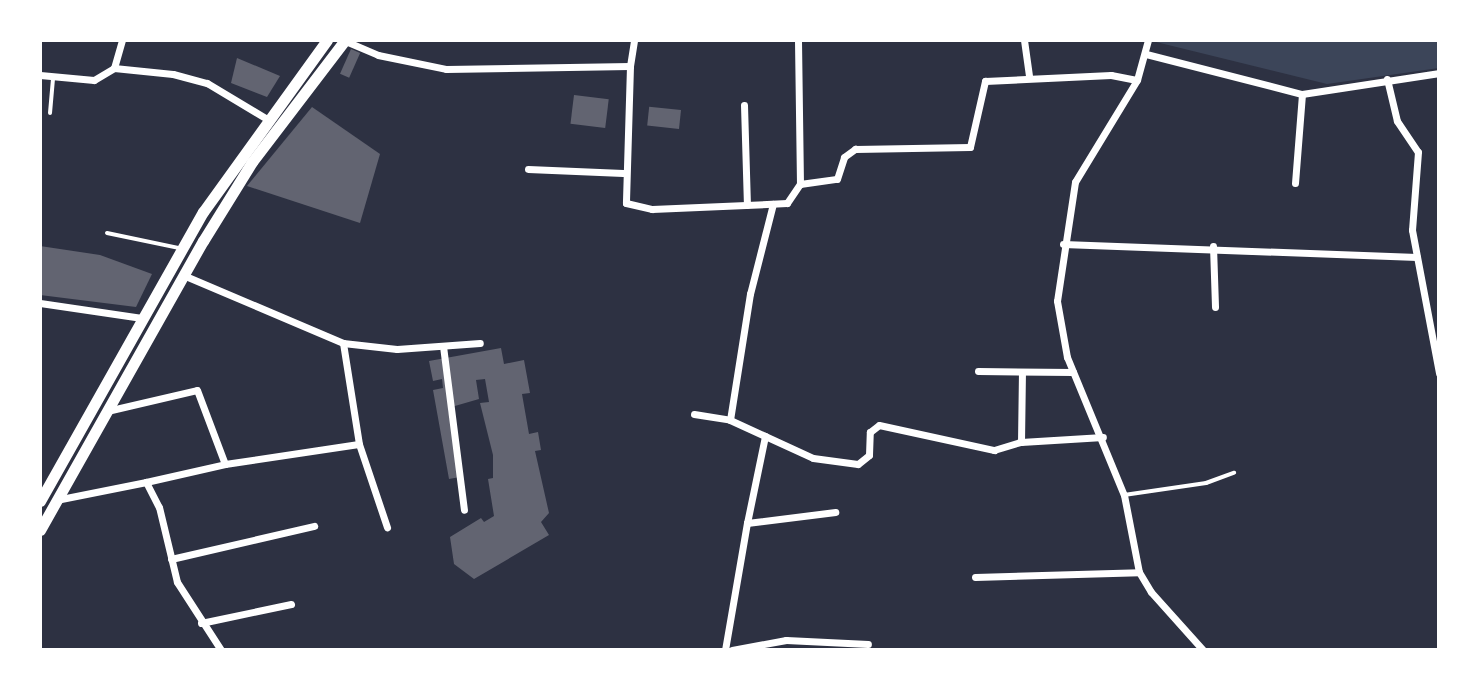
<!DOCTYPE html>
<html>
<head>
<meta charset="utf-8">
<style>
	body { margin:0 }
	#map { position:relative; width:1479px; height:690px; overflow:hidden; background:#2d3142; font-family:Karla,sans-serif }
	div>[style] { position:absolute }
	.green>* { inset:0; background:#3c4559 }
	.building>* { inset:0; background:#626471; transform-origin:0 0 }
	.service>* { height:4px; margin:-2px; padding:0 2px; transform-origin:2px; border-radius:2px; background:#fff }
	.minor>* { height:7px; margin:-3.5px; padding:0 3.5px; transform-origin:3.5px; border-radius:3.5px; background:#fff }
	.primary>* { height:11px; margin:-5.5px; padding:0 5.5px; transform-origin:5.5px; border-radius:5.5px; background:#fff }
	span { translate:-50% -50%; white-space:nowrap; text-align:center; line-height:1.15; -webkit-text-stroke:6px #fff; paint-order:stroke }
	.frame { position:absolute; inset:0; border:42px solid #fff; pointer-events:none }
</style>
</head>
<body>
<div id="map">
	<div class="green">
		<div style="clip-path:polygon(1439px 40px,1439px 68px,1327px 84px,1152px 41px)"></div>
	</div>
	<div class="building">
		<div style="left:351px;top:49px;width:10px;height:27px;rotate:24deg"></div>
		<div style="clip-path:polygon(237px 58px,280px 76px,267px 97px,231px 83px)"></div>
		<div style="left:574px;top:95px;width:35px;height:29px;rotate:7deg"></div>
		<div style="clip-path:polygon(312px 107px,380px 154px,360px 223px,247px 186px)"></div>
		<div style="left:681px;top:110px;width:19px;height:32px;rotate:96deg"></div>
		<div style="clip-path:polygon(40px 246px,100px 255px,152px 274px,136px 307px,40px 295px)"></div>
		<div style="clip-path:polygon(501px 348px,504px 364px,524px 360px,530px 393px,522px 394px,529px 434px,538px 432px,541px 450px,535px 451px,549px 513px,541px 522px,549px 535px,474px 579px,454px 564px,450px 537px,481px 518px,484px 522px,494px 516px,488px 479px,493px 478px,493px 455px,480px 403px,489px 402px,485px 379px,476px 380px,479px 399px,448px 408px,460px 477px,449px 479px,433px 390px,443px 388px,442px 379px,433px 381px,429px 361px)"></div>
	</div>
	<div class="service">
		<div style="left:50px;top:113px;width:36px;rotate:-85deg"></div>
		<div style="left:107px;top:233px;width:74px;rotate:11.8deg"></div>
		<div style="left:1124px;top:495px;width:83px;rotate:-8.3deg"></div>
		<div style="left:1206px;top:483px;width:30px;rotate:-20deg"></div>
	</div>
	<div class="minor">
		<div style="left:343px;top:40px;width:38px;rotate:23deg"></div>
		<div style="left:378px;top:55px;width:69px;rotate:11.6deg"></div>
		<div style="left:446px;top:69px;width:184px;rotate:-0.9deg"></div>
		<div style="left:630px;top:66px;width:26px;rotate:-81deg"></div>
		<div style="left:1024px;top:40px;width:36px;rotate:82deg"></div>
		<div style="left:1148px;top:40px;width:41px;rotate:105.4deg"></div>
		<div style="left:1137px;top:80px;width:119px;rotate:121.3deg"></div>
		<div style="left:1075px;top:182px;width:120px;rotate:98.6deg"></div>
		<div style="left:1057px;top:301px;width:57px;rotate:79.9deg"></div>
		<div style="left:1067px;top:357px;width:149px;rotate:67.6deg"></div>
		<div style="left:1124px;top:495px;width:78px;rotate:79deg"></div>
		<div style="left:1139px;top:572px;width:23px;rotate:59deg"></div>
		<div style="left:1151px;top:592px;width:78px;rotate:48.1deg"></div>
		<div style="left:1146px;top:54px;width:161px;rotate:14.4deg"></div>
		<div style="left:1302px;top:94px;width:139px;rotate:-8.7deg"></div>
		<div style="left:630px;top:66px;width:137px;rotate:91.7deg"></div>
		<div style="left:626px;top:203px;width:27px;rotate:13deg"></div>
		<div style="left:652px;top:209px;width:135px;rotate:-2.5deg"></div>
		<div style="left:787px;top:203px;width:23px;rotate:-56deg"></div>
		<div style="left:800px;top:184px;width:144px;rotate:-90.8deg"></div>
		<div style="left:114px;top:68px;width:29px;rotate:-74deg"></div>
		<div style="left:40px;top:75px;width:54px;rotate:5.3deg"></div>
		<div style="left:94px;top:80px;width:23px;rotate:-31deg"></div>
		<div style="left:114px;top:68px;width:59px;rotate:5.8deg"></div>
		<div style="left:173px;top:74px;width:35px;rotate:15deg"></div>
		<div style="left:207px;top:83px;width:70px;rotate:31deg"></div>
		<div style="left:1387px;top:79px;width:43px;rotate:76.6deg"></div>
		<div style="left:1397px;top:121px;width:37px;rotate:56deg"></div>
		<div style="left:1418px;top:152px;width:78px;rotate:94.4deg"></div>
		<div style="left:1412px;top:230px;width:146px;rotate:79.3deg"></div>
		<div style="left:744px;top:105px;width:100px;rotate:88.3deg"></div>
		<div style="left:528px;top:169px;width:95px;rotate:2.4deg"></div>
		<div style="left:1295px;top:183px;width:89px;rotate:-85.5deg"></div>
		<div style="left:800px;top:184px;width:37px;rotate:-8deg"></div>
		<div style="left:837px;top:179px;width:23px;rotate:-72deg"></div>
		<div style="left:844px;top:157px;width:14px;rotate:-36deg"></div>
		<div style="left:855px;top:149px;width:115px;rotate:-1deg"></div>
		<div style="left:970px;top:147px;width:68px;rotate:-77.2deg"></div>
		<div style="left:985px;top:81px;width:126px;rotate:-2.7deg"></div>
		<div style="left:1111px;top:75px;width:26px;rotate:11deg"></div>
		<div style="left:1063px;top:244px;width:354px;rotate:2.1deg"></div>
		<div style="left:1213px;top:246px;width:61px;rotate:88.1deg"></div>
		<div style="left:183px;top:275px;width:174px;rotate:23deg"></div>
		<div style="left:343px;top:343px;width:54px;rotate:6.3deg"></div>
		<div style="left:397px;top:349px;width:83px;rotate:-4.1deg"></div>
		<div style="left:40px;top:303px;width:103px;rotate:8.4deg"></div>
		<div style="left:343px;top:343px;width:102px;rotate:81deg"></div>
		<div style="left:359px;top:444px;width:88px;rotate:71.4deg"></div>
		<div style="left:443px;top:346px;width:165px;rotate:82.7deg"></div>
		<div style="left:978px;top:371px;width:95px;rotate:0.6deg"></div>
		<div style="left:107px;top:411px;width:92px;rotate:-13.1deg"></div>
		<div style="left:197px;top:390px;width:79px;rotate:69.3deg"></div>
		<div style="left:225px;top:464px;width:135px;rotate:-8.5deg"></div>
		<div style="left:694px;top:414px;width:36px;rotate:9deg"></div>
		<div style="left:730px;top:420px;width:91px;rotate:24.6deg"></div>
		<div style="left:813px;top:458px;width:45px;rotate:7.6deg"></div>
		<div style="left:858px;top:464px;width:14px;rotate:-39deg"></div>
		<div style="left:869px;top:455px;width:23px;rotate:-88deg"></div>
		<div style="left:870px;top:432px;width:11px;rotate:-38deg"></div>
		<div style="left:879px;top:425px;width:118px;rotate:12.3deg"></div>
		<div style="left:994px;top:450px;width:28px;rotate:-17deg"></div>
		<div style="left:1021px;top:442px;width:82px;rotate:-3.5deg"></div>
		<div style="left:730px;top:420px;width:128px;rotate:-81deg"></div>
		<div style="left:750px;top:294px;width:93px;rotate:-75.7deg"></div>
		<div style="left:1021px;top:442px;width:68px;rotate:-89.2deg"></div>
		<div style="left:146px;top:482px;width:81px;rotate:-12.8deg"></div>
		<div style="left:56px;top:500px;width:92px;rotate:-11.3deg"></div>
		<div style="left:146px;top:482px;width:28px;rotate:63deg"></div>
		<div style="left:159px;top:507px;width:77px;rotate:76.5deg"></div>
		<div style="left:177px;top:582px;width:81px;rotate:57.1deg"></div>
		<div style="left:747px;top:523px;width:89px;rotate:-78.3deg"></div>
		<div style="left:171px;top:559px;width:147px;rotate:-13deg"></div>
		<div style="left:975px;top:577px;width:164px;rotate:-1.7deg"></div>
		<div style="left:201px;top:623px;width:92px;rotate:-11.9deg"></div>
		<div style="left:725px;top:650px;width:129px;rotate:-80.2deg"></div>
		<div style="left:747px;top:523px;width:89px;rotate:-7.1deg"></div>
		<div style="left:732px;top:650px;width:55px;rotate:-10.5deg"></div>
		<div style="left:786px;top:640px;width:82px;rotate:2.8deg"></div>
	</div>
	<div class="primary">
		<div style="left:40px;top:501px;width:332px;rotate:-60.6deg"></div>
		<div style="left:203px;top:212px;width:212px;rotate:-54.2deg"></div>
		<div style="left:40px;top:530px;width:332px;rotate:-60.6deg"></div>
		<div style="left:203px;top:241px;width:93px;rotate:-58.2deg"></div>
		<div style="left:252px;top:162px;width:153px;rotate:-52.7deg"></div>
	</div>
	<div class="frame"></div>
</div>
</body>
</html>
